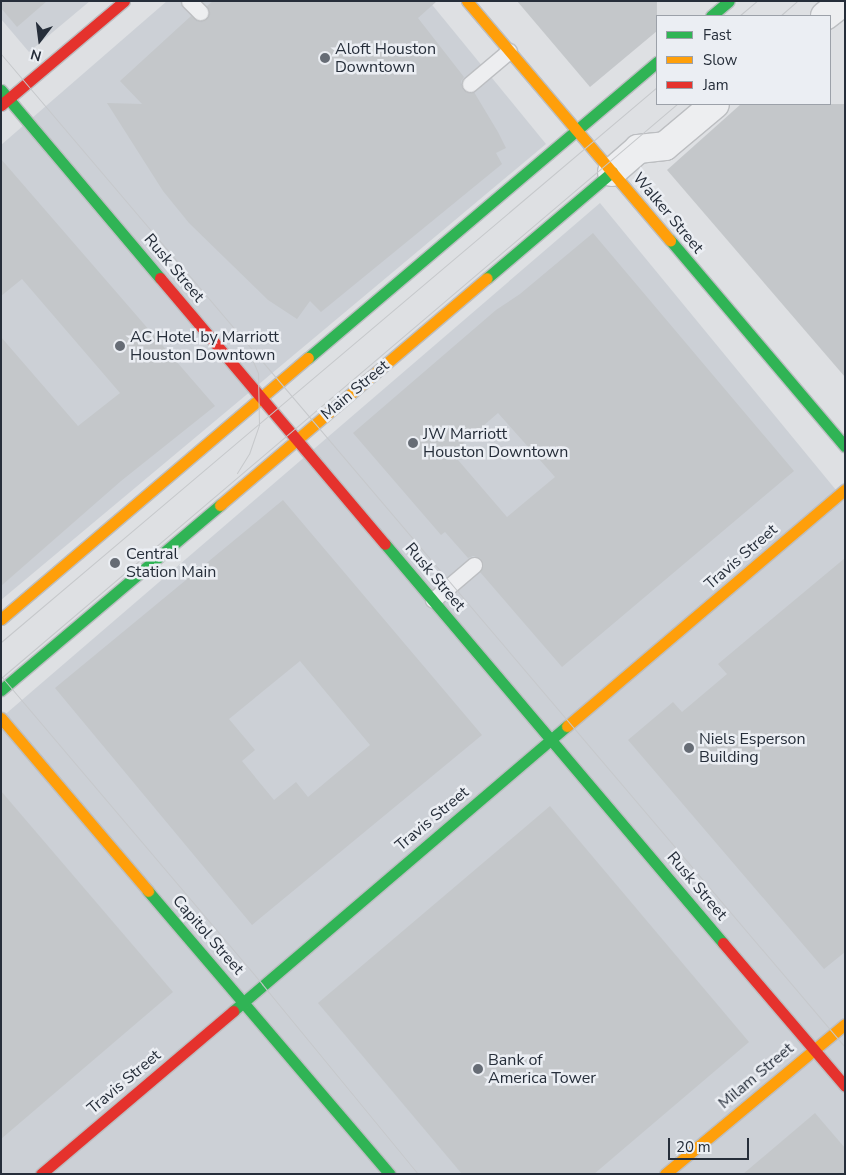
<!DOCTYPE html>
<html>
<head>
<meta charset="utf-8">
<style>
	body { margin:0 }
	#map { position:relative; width:846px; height:1175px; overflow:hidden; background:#dee0e3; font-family:"Nunito Sans",sans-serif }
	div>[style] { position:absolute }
	.built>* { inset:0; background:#ccd0d6 }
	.building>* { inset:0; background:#c4c7ca }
	.roads { filter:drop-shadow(1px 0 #bcbec1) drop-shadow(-1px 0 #bcbec1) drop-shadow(0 1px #bcbec1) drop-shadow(0 -1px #bcbec1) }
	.lane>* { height:15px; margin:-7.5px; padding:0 7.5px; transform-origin:7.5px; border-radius:7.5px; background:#edeef0 }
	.street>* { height:28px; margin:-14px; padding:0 14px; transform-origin:14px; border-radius:14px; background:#edeef0 }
	.fast>* { height:11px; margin:-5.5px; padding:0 5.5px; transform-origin:5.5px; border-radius:5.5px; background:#30b455 }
	.slow>* { height:11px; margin:-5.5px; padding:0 5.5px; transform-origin:5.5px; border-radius:5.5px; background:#ff9f0a }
	.jam>* { height:11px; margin:-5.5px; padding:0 5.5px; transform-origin:5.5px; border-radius:5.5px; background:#e5322d }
	.tram>* { height:1px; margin:-0.5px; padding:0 0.5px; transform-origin:0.5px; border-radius:0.5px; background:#c6c8cb }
	.dots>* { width:14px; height:14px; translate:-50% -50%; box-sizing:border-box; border:2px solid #ebeef3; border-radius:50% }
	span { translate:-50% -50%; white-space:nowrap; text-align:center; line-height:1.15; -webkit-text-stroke:5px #ebeef3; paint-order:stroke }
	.poi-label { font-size:16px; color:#262e3a }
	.left { translate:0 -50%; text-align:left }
	.street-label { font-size:16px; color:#262e3a }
	.frame { position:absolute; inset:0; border:2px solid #262e3a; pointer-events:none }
	.legend { position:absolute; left:656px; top:15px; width:175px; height:90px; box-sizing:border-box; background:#ebeef3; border:1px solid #9ca1a9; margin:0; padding:6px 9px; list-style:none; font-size:15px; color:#262e3a }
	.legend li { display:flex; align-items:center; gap:10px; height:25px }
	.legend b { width:25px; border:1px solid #9ca1a9 }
	.north { position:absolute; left:15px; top:15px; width:50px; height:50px; -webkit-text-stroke:4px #ebeef3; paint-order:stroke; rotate:195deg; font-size:14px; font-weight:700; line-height:20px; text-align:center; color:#262e3a }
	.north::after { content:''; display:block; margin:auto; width:18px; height:22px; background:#262e3a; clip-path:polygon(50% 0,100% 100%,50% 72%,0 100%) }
	.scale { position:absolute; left:668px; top:1138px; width:81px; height:22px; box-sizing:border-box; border:2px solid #262e3a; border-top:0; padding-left:6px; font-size:15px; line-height:18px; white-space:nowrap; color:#262e3a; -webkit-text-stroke:4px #ebeef3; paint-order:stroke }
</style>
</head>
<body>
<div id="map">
	<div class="built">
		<div style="clip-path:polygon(1px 1px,90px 1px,29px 52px,1px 19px)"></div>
		<div style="clip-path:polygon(167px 1px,429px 1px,546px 144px,1px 600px,1px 145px)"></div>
		<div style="clip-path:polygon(600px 203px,845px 501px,845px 1174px,1px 1174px,1px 718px)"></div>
	</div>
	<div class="building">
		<div style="clip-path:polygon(1px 1px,47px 1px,17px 27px,1px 8px)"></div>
		<div style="clip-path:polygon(213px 1px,437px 1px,418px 18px,464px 77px,461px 81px,463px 90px,474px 92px,498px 132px,506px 148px,496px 153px,502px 164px,321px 312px,310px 301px,297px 319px,268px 300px,189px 223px,163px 191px,107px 103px,142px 104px,120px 81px,191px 16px,198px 21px,206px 19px,209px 14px,207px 6px)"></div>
		<div style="clip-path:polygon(517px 1px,657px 1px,657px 31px,590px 87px)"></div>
		<div style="clip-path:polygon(741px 104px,845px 104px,845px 377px,667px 170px)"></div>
		<div style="clip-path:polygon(1px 159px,215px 406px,121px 481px,1px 586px,1px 337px,78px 426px,120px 393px,22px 279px,1px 296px)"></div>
		<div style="clip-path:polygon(evenodd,593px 233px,794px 471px,562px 667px,480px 572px,483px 564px,481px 559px,473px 556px,468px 558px,445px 532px,441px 535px,353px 433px,496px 310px,520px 294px,593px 233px,498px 413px,555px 477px,507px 517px,452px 453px,498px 413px)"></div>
		<div style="clip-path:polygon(evenodd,283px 500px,482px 735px,252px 925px,55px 688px,283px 500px,300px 661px,370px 745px,308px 797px,296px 782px,274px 800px,242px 761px,255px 750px,229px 719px,300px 661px)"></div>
		<div style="clip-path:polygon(845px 558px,845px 952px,824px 969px,628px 740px,673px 702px,682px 712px,727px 674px,718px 664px)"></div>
		<div style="clip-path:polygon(1px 791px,173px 992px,1px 1139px)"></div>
		<div style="clip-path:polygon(550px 806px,749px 1042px,594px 1174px,462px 1174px,318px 1003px)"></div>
		<div style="clip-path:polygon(815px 1113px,845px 1148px,845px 1174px,743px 1174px)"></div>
	</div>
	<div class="roads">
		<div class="lane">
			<div style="left:189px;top:1px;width:16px;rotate:45deg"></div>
			<div style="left:470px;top:84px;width:51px;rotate:-40.2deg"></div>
			<div style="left:433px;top:600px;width:54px;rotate:-40.5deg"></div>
		</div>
		<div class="street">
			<div style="left:825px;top:16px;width:24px;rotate:-38deg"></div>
			<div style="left:612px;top:172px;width:35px;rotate:-41deg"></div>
			<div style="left:638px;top:149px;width:27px;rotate:-6deg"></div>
			<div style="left:665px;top:146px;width:65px;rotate:-40deg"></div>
		</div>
		<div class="fast">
			<div style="left:711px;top:16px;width:23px;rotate:-40deg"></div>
			<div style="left:1px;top:90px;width:246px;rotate:49.8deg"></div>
			<div style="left:670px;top:240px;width:270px;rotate:49.7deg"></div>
			<div style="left:487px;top:278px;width:164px;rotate:-40.3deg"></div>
			<div style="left:308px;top:358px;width:458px;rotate:-40.3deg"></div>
			<div style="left:385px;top:544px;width:523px;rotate:49.73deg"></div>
			<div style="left:1px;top:690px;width:287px;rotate:-40.2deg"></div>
			<div style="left:148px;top:891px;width:372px;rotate:49.5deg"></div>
			<div style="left:233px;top:1011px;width:439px;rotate:-40.5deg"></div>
		</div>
		<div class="slow">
			<div style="left:467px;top:1px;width:314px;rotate:49.7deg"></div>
			<div style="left:220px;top:505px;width:350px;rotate:-40.4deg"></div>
			<div style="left:1px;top:619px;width:403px;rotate:-40.4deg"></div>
			<div style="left:1px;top:718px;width:227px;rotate:49.6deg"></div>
			<div style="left:567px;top:726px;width:365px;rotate:-40.4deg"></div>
			<div style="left:665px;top:1174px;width:234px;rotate:-39.8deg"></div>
		</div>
		<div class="jam">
			<div style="left:1px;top:105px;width:161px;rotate:-40.2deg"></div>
			<div style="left:160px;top:278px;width:348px;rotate:49.8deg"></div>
			<div style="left:723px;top:943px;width:188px;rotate:49.5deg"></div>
			<div style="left:41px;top:1174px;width:252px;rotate:-40.3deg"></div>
		</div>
	</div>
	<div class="tram">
		<div style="left:739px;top:16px;width:23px;rotate:-40deg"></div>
		<div style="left:780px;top:16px;width:23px;rotate:-41deg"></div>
		<div style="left:1px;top:54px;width:1303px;rotate:49.64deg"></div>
		<div style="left:237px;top:473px;width:22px;rotate:-58deg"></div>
		<div style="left:249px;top:454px;width:31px;rotate:-71deg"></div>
		<div style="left:259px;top:425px;width:52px;rotate:-91.1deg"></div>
		<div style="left:258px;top:373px;width:25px;rotate:-113deg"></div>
		<div style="left:1px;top:642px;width:859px;rotate:-40.23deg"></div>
		<div style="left:1px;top:676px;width:404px;rotate:49.7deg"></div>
		<div style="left:262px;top:984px;width:246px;rotate:50.6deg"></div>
		<div style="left:1px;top:678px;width:887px;rotate:-40.34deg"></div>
	</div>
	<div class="dots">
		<div style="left:325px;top:58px;background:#666c75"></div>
		<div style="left:120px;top:346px;background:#666c75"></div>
		<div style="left:413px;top:443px;background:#666c75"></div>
		<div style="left:115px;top:563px;background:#666c75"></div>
		<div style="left:689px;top:748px;background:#666c75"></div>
		<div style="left:478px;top:1069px;background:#666c75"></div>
	</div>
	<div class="poi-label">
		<span class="left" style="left:335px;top:58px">Aloft Houston<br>Downtown</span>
		<span class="left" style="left:130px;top:346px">AC Hotel by Marriott<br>Houston Downtown</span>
		<span class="left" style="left:423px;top:443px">JW Marriott<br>Houston Downtown</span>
		<span class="left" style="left:126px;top:563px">Central<br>Station Main</span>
		<span class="left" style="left:699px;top:748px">Niels Esperson<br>Building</span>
		<span class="left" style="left:488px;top:1069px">Bank of<br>America Tower</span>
	</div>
	<div class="street-label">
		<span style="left:668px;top:213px;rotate:50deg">Walker Street</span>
		<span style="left:174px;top:268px;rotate:50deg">Rusk Street</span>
		<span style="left:355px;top:390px;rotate:-40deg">Main Street</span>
		<span style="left:741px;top:557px;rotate:-41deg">Travis Street</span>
		<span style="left:435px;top:577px;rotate:50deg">Rusk Street</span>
		<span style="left:432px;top:819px;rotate:-40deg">Travis Street</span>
		<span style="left:697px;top:886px;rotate:50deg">Rusk Street</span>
		<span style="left:208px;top:935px;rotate:49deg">Capitol Street</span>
		<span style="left:756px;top:1076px;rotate:-40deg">Milam Street</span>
		<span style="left:124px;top:1082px;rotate:-40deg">Travis Street</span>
	</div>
	<div class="frame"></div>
	<ul class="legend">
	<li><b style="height:6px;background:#30b455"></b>Fast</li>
	<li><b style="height:6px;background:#ff9f0a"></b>Slow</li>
	<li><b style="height:6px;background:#e5322d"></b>Jam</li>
	</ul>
	<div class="north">N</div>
	<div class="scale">20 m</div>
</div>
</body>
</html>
